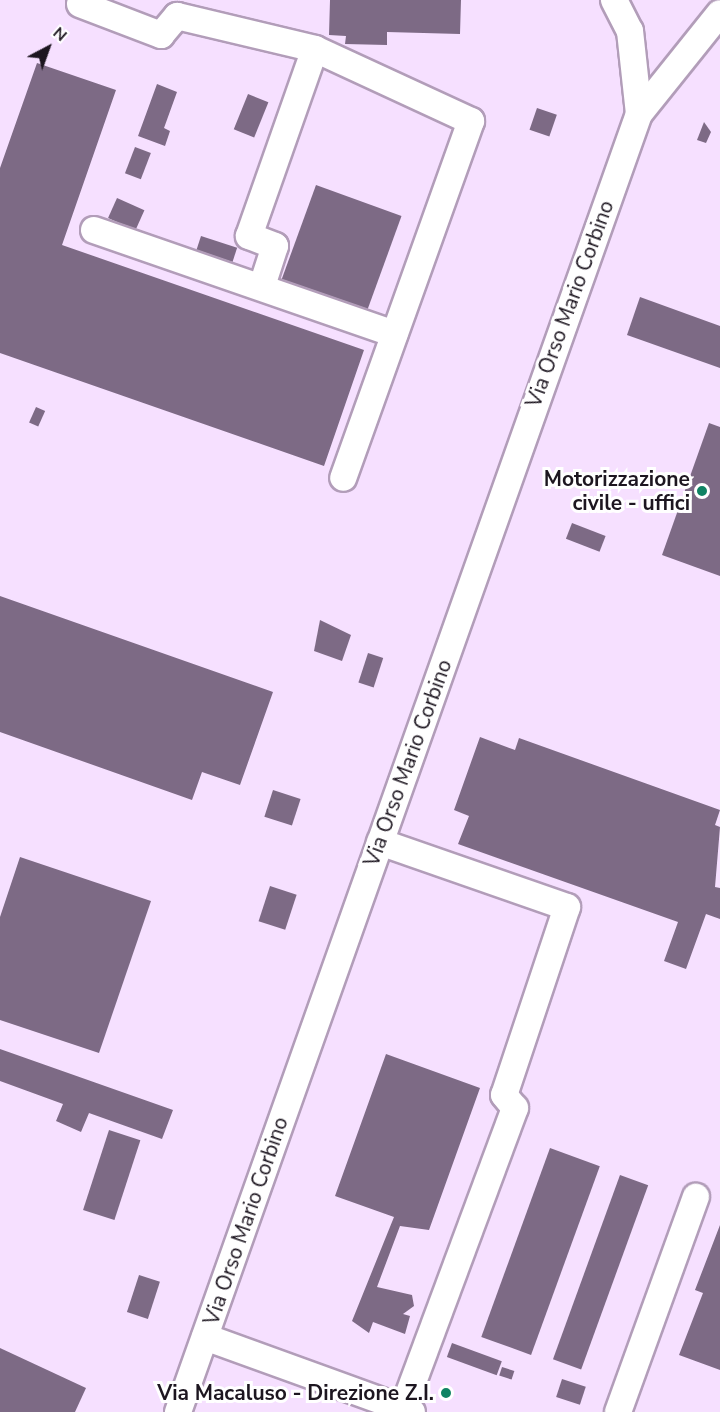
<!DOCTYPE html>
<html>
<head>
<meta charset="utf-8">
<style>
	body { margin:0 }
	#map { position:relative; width:720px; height:1412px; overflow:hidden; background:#f6e0ff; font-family:"Nunito Sans",sans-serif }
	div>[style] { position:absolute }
	.building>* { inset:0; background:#7d6a85; transform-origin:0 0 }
	.roads { filter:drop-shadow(2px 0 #b29db9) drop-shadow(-2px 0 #b29db9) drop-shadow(0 2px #b29db9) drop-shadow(0 -2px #b29db9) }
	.minor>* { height:26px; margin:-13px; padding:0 13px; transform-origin:13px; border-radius:13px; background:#fff }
	.dots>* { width:16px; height:16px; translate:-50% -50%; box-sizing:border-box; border:3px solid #fff; border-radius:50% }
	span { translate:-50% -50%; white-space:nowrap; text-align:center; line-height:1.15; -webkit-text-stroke:6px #fff; paint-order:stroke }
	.street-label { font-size:21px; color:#1d1620 }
	.poi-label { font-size:21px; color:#1d1620; font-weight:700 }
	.right { translate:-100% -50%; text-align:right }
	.north { position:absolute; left:18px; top:18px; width:60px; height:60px; -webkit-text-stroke:4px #fff; paint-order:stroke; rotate:41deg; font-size:16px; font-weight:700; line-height:24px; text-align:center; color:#1d1620 }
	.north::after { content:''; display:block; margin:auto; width:21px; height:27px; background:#1d1620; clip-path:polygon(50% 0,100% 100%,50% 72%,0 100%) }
</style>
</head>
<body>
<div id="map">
	<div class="building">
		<div style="clip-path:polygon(330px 0,461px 0,460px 34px,387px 32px,387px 45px,345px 44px,346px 36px,329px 35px)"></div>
		<div style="clip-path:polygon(37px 63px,116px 90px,62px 245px,364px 350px,324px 466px,0 353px,0 168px)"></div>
		<div style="clip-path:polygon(157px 84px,177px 92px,164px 128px,170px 131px,165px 146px,138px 136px)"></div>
		<div style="left:248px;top:94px;width:22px;height:38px;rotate:22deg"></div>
		<div style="left:537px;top:108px;width:21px;height:23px;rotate:19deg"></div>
		<div style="clip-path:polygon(704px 122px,711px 132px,706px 143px,697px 140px)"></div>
		<div style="left:135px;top:147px;width:17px;height:28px;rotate:21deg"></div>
		<div style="left:316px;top:185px;width:91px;height:103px;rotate:20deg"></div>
		<div style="left:117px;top:198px;width:30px;height:22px;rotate:24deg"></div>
		<div style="left:201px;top:236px;width:38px;height:15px;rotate:18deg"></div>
		<div style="clip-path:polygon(640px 297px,720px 326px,720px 368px,627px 335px)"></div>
		<div style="left:36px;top:407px;width:10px;height:17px;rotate:24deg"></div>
		<div style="clip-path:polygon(709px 423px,720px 427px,720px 576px,662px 555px)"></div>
		<div style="left:572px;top:523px;width:36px;height:17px;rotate:21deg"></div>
		<div style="clip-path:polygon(0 596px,273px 692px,240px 785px,202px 772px,192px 800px,0 732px)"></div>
		<div style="clip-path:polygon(320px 620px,351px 635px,342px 661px,314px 651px)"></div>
		<div style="left:368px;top:653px;width:16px;height:31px;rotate:18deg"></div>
		<div style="clip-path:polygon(480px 737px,515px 750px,519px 738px,720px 810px,715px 825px,720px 827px,715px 887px,720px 888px,720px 919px,706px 914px,686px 969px,664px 961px,678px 922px,458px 844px,469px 816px,454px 810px)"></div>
		<div style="left:273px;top:790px;width:29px;height:28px;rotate:18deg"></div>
		<div style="clip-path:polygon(20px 857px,151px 901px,99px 1053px,0 1020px,0 917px)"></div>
		<div style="left:270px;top:886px;width:28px;height:37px;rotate:18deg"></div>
		<div style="clip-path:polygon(0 1049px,173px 1110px,162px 1139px,89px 1113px,81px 1132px,56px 1121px,63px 1104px,0 1081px)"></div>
		<div style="clip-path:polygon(386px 1054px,480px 1088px,429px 1230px,400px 1226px,377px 1287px,412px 1295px,414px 1306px,403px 1314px,410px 1316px,405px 1334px,373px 1322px,369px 1333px,352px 1321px,394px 1217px,335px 1196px)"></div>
		<div style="left:109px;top:1130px;width:33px;height:84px;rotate:18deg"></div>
		<div style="left:550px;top:1148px;width:53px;height:201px;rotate:20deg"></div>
		<div style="left:620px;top:1175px;width:30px;height:196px;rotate:20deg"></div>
		<div style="clip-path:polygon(720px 1225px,720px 1370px,679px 1355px,703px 1293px,695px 1290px)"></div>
		<div style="left:139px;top:1275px;width:22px;height:39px;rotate:18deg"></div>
		<div style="left:452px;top:1343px;width:53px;height:15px;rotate:20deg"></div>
		<div style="clip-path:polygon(0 1348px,86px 1388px,75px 1412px,0 1412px)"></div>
		<div style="left:502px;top:1367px;width:13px;height:9px;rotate:18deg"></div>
		<div style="left:562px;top:1379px;width:25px;height:19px;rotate:18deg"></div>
	</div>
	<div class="roads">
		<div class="minor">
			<div style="left:614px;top:0;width:35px;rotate:63deg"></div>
			<div style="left:630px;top:31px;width:83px;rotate:83.8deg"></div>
			<div style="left:80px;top:4px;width:87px;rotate:20.9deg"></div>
			<div style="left:161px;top:35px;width:25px;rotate:-50deg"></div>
			<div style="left:177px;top:16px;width:142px;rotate:13.4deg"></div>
			<div style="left:315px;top:49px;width:172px;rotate:24.8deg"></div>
			<div style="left:471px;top:121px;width:379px;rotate:109.7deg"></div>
			<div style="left:94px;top:230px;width:318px;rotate:19.1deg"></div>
			<div style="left:262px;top:286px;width:42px;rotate:-72deg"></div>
			<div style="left:275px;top:246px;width:28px;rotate:-159deg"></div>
			<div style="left:249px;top:236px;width:198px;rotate:-70.6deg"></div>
			<div style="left:380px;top:842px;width:198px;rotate:19.2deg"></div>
			<div style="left:567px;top:907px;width:198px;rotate:108.5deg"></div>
			<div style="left:504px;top:1095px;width:17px;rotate:50deg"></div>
			<div style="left:515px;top:1108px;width:321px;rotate:110.4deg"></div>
			<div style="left:205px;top:1337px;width:220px;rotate:19.9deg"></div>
			<div style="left:178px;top:1412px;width:1377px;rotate:-70.45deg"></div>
			<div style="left:639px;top:114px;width:129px;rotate:-51.3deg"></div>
			<div style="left:618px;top:1412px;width:229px;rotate:-70.1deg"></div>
		</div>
	</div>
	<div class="dots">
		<div style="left:702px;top:491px;background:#0f8363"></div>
		<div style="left:446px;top:1393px;background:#0f8363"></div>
	</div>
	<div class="street-label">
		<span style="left:570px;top:304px;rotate:-70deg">Via Orso Mario Corbino</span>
		<span style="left:408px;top:763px;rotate:-70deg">Via Orso Mario Corbino</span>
		<span style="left:246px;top:1221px;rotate:-71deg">Via Orso Mario Corbino</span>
	</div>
	<div class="poi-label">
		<span class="right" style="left:690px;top:491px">Motorizzazione<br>civile - uffici</span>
		<span class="right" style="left:434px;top:1393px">Via Macaluso - Direzione Z.I.</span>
	</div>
	<div class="north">N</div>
</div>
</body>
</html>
